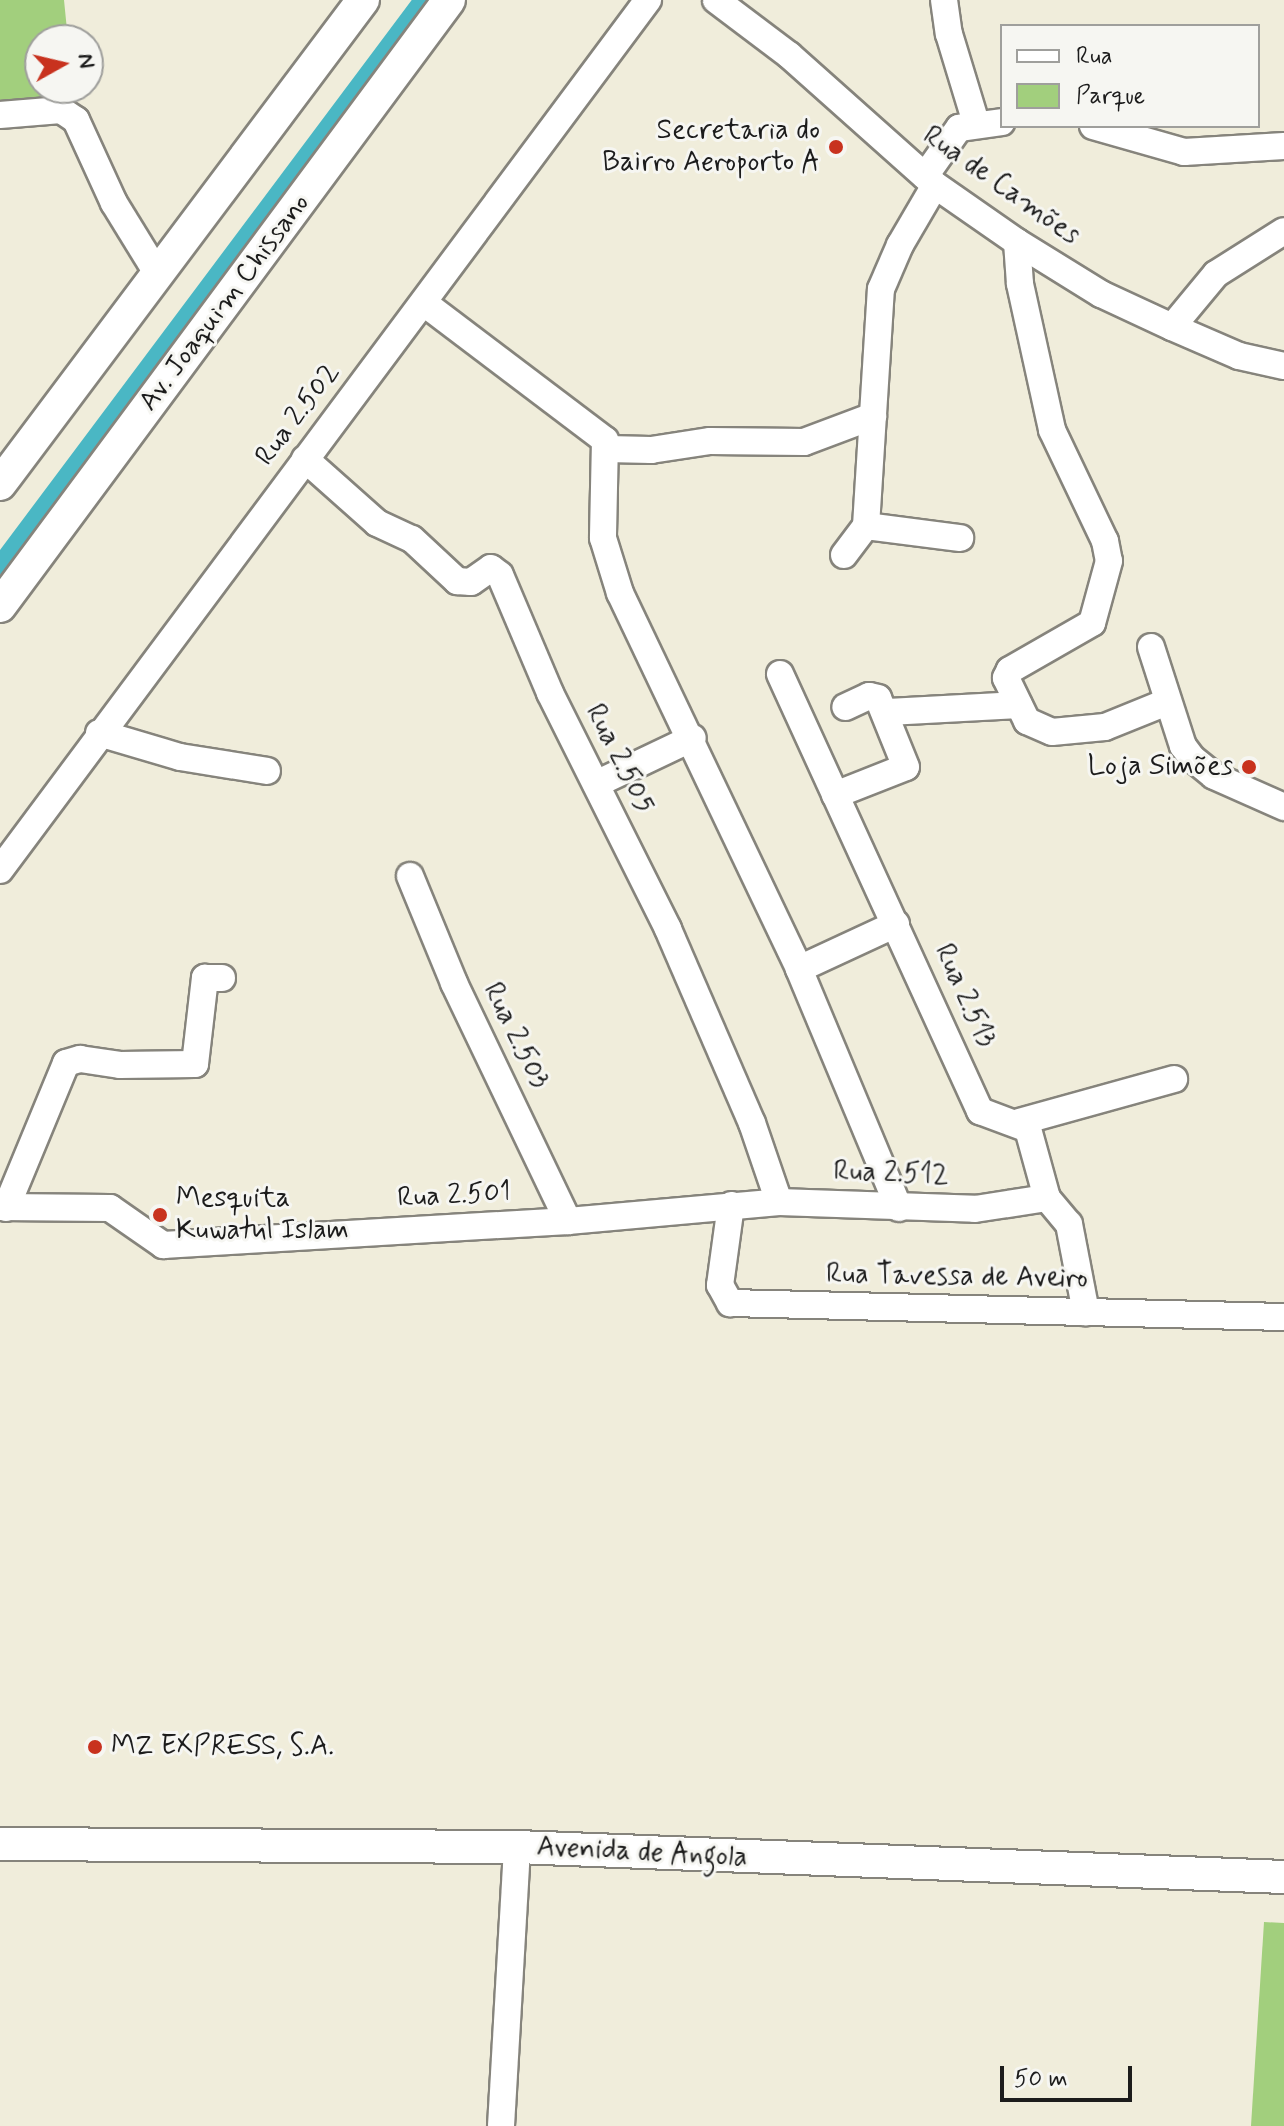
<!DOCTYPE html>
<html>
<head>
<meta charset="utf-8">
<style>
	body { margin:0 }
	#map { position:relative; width:1284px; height:2126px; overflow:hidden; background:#f0eddb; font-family:Mynerve,sans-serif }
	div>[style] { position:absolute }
	.green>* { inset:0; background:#a2cf7d }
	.canal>* { height:18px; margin:-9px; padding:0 9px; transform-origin:9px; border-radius:9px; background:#4ab7c4 }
	.roads { filter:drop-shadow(2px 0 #86847c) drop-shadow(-2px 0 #86847c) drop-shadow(0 2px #86847c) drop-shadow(0 -2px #86847c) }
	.minor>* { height:26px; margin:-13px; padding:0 13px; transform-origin:13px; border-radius:13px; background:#fff }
	.major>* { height:32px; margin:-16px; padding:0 16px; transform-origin:16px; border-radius:16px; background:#fff }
	.dots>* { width:22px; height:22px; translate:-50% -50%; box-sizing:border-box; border:4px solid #f6f6f2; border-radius:50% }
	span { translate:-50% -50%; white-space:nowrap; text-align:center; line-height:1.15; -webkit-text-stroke:6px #f6f6f2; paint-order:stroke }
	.poi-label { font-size:28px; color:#1c1c1c }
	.right { translate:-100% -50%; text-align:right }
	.left { translate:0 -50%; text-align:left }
	.street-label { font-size:28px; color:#1c1c1c }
	.legend { position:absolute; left:1000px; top:24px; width:260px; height:104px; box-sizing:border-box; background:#f6f6f2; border:2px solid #9f9f9c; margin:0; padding:10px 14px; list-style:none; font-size:24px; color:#1c1c1c }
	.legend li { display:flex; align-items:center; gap:16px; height:40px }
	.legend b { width:40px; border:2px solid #9f9f9c }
	.north { position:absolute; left:24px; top:24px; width:80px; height:80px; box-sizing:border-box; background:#f6f6f2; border:2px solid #9f9f9c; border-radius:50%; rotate:82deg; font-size:22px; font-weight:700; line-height:32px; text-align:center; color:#1c1c1c }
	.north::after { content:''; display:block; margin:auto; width:28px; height:36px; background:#c8321e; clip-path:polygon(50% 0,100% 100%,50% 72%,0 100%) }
	.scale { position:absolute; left:1000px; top:2066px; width:132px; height:36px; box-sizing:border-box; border:4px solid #1c1c1c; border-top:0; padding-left:10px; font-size:24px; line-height:28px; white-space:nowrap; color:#1c1c1c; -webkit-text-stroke:6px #f6f6f2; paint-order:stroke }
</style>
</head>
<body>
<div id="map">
	<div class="green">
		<div style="clip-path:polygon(0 0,64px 0,68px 40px,40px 40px,40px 88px,73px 88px,74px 97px,0 104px)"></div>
		<div style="clip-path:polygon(1264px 1922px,1284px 1923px,1284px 2126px,1251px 2126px)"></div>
	</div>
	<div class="canal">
		<div style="left:0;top:565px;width:706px;rotate:-53.18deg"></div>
	</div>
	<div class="roads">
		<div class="minor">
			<div style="left:716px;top:0;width:91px;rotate:37deg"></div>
			<div style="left:789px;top:55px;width:195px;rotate:41.7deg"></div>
			<div style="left:935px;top:185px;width:100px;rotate:34.8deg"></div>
			<div style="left:1017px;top:242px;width:99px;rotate:31.8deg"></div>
			<div style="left:1101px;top:294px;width:78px;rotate:24.9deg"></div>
			<div style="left:1172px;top:327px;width:73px;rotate:23.4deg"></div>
			<div style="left:1239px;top:356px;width:46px;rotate:12.5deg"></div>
			<div style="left:944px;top:0;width:34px;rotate:82deg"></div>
			<div style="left:949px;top:34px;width:93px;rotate:73.1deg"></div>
			<div style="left:0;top:115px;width:61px;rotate:-4.7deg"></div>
			<div style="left:61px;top:110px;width:18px;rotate:34deg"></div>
			<div style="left:76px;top:120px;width:91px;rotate:65.4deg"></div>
			<div style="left:114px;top:203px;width:82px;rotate:58.4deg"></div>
			<div style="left:1093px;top:126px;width:95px;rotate:15.9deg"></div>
			<div style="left:1184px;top:152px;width:100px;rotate:-3.4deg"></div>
			<div style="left:925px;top:176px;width:59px;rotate:-54.7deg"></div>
			<div style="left:959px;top:128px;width:43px;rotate:-7.9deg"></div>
			<div style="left:1017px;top:242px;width:42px;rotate:85.9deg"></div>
			<div style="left:1020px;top:284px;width:149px;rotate:77.6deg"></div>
			<div style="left:1052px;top:430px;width:123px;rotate:64.5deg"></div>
			<div style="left:1105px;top:541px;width:20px;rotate:79deg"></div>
			<div style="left:1109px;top:561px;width:64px;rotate:105.3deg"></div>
			<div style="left:1092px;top:623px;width:95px;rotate:150.2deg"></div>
			<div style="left:1010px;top:670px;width:9px;rotate:117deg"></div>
			<div style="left:1006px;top:678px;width:48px;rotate:64deg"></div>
			<div style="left:1027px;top:721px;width:27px;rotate:24deg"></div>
			<div style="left:1052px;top:732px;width:53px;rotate:-5.4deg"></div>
			<div style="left:1105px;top:727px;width:67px;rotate:-22deg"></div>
			<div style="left:424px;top:303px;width:227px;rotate:37.1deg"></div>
			<div style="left:605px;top:440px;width:98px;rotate:91.2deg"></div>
			<div style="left:603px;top:538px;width:58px;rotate:72.8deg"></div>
			<div style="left:620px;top:593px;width:416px;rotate:64.5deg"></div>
			<div style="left:799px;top:969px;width:259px;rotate:67.3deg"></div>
			<div style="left:1172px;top:327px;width:69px;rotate:-50.3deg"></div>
			<div style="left:1216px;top:274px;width:80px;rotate:-32.3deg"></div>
			<div style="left:607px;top:449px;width:44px;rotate:1.3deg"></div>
			<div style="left:651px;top:450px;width:60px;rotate:-8.7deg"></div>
			<div style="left:710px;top:441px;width:94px;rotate:0.6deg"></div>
			<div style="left:804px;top:442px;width:74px;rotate:-20.6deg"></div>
			<div style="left:305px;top:459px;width:96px;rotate:41.6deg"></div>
			<div style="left:377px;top:523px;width:38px;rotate:25deg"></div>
			<div style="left:412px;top:539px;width:62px;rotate:43deg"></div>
			<div style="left:457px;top:581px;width:14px;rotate:4deg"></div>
			<div style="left:471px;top:582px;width:24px;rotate:-35deg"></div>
			<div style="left:491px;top:568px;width:11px;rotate:38deg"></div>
			<div style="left:500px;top:575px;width:128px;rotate:67deg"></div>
			<div style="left:550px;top:693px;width:264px;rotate:63.4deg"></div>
			<div style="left:668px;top:929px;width:211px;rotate:66.6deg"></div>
			<div style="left:752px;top:1123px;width:83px;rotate:71.1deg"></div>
			<div style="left:866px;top:526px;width:95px;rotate:7.3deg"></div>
			<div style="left:844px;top:555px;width:36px;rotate:-53deg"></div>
			<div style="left:866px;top:526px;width:237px;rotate:-86.4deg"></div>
			<div style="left:881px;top:289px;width:48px;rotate:-66.6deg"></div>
			<div style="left:900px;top:245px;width:69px;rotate:-59.7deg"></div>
			<div style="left:1151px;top:647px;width:104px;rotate:72.1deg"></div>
			<div style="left:1183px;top:746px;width:15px;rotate:53deg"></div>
			<div style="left:1192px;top:758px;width:28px;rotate:39deg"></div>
			<div style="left:1214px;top:776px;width:77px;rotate:23.9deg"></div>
			<div style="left:780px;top:674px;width:481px;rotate:65.4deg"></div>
			<div style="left:980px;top:1111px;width:51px;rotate:20.6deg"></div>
			<div style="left:1028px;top:1129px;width:72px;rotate:74.6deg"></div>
			<div style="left:888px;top:712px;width:131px;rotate:-3.1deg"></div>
			<div style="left:99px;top:733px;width:84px;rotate:16.5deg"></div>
			<div style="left:180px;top:757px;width:88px;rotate:9.1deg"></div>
			<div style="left:596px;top:784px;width:107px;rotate:-25.4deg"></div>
			<div style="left:835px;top:795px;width:76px;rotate:-21.5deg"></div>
			<div style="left:906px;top:767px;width:74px;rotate:-112.1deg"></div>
			<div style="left:878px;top:698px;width:9px;rotate:-167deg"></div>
			<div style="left:869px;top:696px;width:26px;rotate:155deg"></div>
			<div style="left:0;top:870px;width:1085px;rotate:-53.32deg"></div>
			<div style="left:410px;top:876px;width:116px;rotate:67.6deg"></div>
			<div style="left:454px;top:983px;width:264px;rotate:64.4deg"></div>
			<div style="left:799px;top:969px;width:107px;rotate:-24.9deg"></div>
			<div style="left:1019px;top:1122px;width:161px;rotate:-15.5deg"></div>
			<div style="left:1047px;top:1198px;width:34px;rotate:50deg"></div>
			<div style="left:1069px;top:1224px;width:90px;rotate:79.1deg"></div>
			<div style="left:731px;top:1205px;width:81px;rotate:97.8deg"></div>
			<div style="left:720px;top:1285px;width:21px;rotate:61deg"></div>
			<div style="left:730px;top:1303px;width:554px;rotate:1.45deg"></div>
			<div style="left:0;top:1207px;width:110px;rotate:0.5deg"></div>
			<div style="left:110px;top:1208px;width:65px;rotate:34.9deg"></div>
			<div style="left:163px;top:1245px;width:406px;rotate:-3.4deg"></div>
			<div style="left:568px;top:1221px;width:212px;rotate:-5.1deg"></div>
			<div style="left:779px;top:1202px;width:196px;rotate:2deg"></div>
			<div style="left:975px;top:1209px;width:73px;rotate:-8.7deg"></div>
			<div style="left:6px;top:1208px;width:157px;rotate:-67.5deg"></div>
			<div style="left:66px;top:1063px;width:15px;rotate:-16deg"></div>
			<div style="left:80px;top:1059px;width:40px;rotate:8.5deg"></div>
			<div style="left:120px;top:1065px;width:75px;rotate:-0.8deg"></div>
			<div style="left:195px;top:1064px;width:87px;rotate:-83.4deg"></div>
			<div style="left:205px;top:978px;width:17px"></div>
			<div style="left:501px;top:2126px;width:279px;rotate:-86.7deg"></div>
		</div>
		<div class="major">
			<div style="left:0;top:484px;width:605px;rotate:-53.13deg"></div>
			<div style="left:0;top:606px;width:754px;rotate:-53.46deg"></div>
			<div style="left:0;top:1844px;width:517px;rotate:0.33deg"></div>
			<div style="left:517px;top:1847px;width:768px;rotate:2.24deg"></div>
		</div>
	</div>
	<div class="dots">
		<div style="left:836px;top:147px;background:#c8321e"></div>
		<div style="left:1249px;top:767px;background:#c8321e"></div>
		<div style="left:160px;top:1215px;background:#c8321e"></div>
		<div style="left:95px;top:1747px;background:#c8321e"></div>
	</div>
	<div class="poi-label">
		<span class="right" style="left:820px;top:147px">Secretaria do<br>Bairro Aeroporto A</span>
		<span class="right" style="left:1233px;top:767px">Loja Simões</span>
		<span class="left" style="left:176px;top:1215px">Mesquita<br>Kuwatul Islam</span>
		<span class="left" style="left:111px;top:1747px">MZ EXPRESS, S.A.</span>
	</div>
	<div class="street-label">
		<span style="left:1001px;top:186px;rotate:35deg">Rua de Camões</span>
		<span style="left:225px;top:303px;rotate:-53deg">Av. Joaquim Chissano</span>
		<span style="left:298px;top:415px;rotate:-53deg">Rua 2.502</span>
		<span style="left:619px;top:759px;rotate:63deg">Rua 2.505</span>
		<span style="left:964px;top:996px;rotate:66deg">Rua 2.513</span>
		<span style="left:515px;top:1036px;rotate:64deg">Rua 2.503</span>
		<span style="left:891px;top:1174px;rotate:2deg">Rua 2.512</span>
		<span style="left:454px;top:1196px;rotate:-3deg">Rua 2.501</span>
		<span style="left:957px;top:1277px;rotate:1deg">Rua Tavessa de Aveiro</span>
		<span style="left:642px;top:1853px;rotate:3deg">Avenida de Angola</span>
	</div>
	<ul class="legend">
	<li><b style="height:10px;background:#fff"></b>Rua</li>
	<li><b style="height:22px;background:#a2cf7d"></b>Parque</li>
	</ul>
	<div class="north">N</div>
	<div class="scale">50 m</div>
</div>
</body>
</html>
